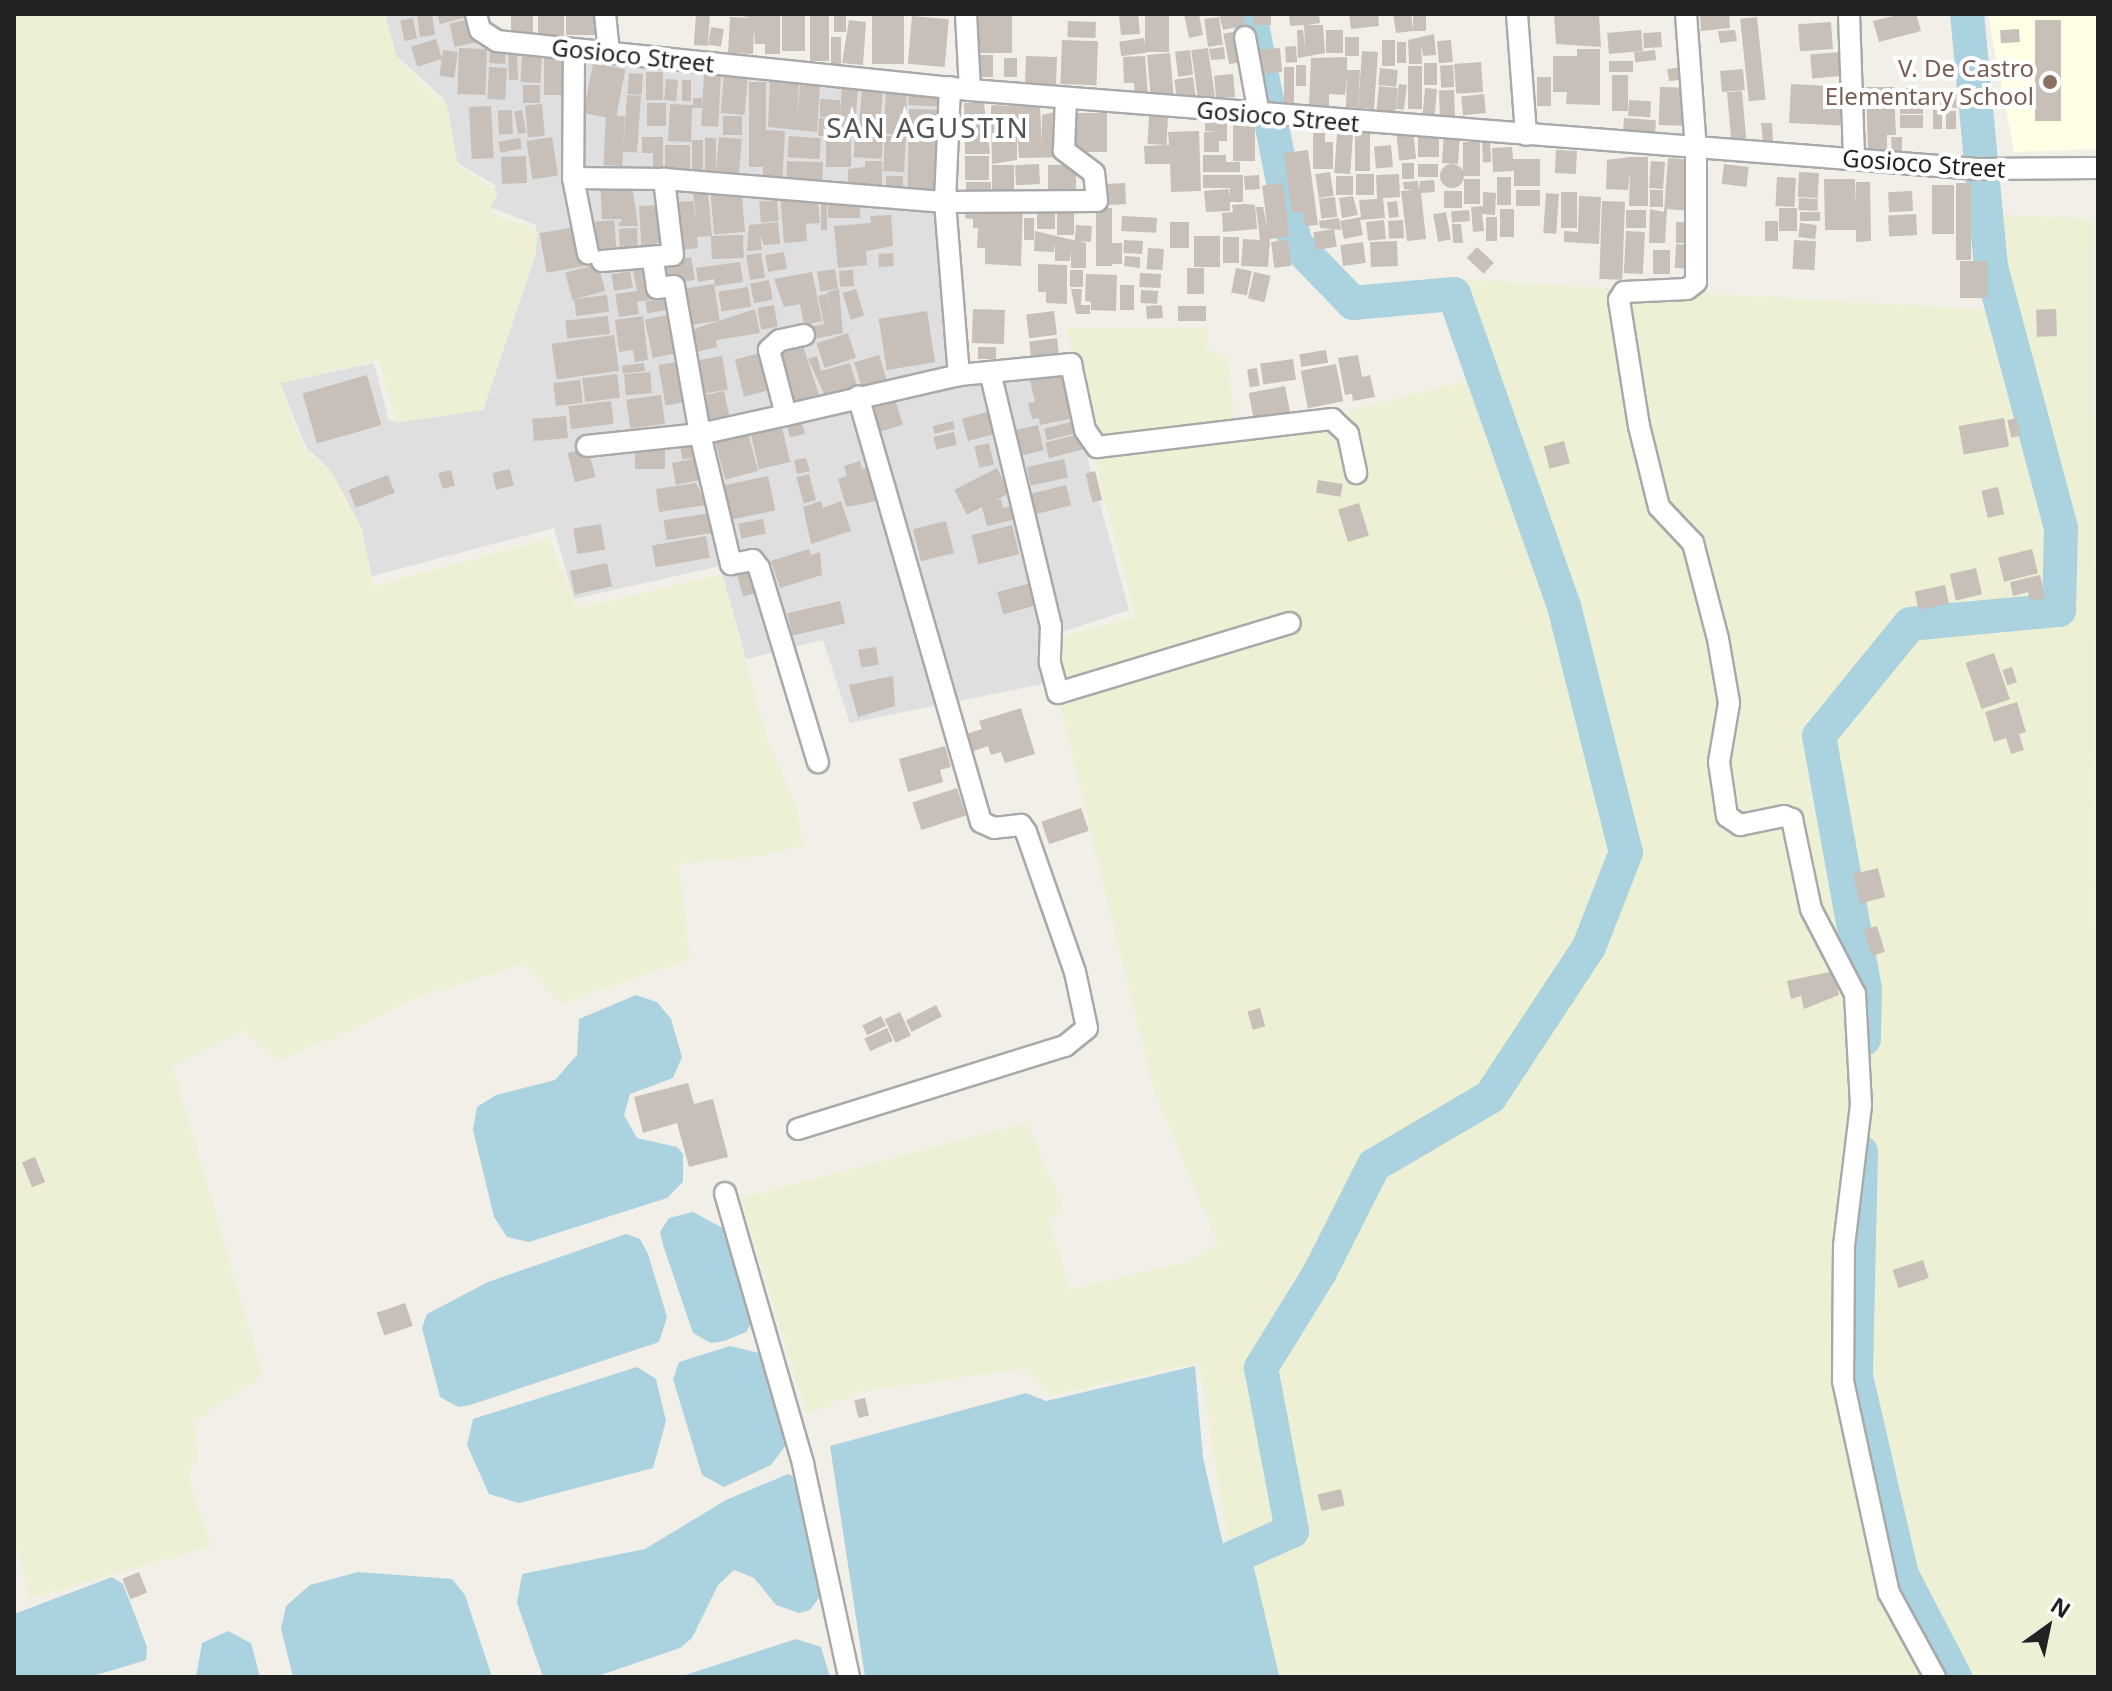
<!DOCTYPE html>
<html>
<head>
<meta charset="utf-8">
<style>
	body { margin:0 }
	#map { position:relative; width:2112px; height:1691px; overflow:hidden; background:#f2efe9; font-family:"Noto Sans",sans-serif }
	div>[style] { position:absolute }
	.residential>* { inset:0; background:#e0dfdf }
	.education>* { inset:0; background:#ffffe5 }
	.farmland>* { inset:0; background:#eef0d5 }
	.water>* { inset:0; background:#aad3df }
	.river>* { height:34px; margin:-17px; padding:0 17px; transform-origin:17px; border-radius:17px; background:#aad3df }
	.building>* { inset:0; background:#c7bfb8; transform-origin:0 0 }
	.round { border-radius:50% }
	.roads { filter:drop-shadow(2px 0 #a9a9a9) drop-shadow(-2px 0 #a9a9a9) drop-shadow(0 2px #a9a9a9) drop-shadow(0 -2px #a9a9a9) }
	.minor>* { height:20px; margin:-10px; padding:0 10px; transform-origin:10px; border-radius:10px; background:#fff }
	.dots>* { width:22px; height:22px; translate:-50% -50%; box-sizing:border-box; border:4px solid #fff; border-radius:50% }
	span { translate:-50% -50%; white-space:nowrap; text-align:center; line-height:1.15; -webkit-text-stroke:8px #fff; paint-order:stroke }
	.street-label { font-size:24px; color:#222 }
	.education-label { font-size:24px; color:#785e54 }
	.right { translate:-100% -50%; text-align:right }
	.quarter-label { font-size:28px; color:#555; letter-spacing:2px }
	.frame { position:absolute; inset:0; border:16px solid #222; pointer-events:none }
	.north { position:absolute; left:2008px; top:1587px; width:80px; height:80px; -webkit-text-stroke:6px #fff; paint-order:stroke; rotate:33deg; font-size:22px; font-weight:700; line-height:32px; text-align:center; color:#222 }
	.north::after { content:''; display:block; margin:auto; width:28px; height:36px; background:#222; clip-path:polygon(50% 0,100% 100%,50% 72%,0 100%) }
</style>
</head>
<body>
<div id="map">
	<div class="residential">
		<div style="clip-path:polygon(385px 14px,474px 14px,473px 36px,953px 89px,956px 381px,1063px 369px,1129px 610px,1055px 634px,1047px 683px,850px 723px,823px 640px,746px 659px,720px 566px,574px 599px,554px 528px,372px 576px,359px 527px,328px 468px,306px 447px,280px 383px,374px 363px,389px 421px,482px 410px,533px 253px,536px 225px,487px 206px,496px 186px,455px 161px,444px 99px,394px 54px)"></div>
	</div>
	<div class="education">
		<div style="clip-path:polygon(1988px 14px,2098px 14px,2098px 149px,2014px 152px)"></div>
	</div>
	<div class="farmland">
		<div style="clip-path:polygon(14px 14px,385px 14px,397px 58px,447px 105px,458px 165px,498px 192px,489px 211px,538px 232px,535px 257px,483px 410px,395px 423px,379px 360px,280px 383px,302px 447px,332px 473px,362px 529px,373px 586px,549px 538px,577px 608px,722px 574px,767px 738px,796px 807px,804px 846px,761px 856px,679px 864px,690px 960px,561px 1004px,524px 964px,420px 997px,279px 1062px,243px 1031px,173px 1066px,263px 1375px,194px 1422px,198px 1459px,188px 1475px,212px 1546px,29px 1599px,14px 1541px)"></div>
		<div style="clip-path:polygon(1995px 214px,2094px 219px,2098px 1677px,1966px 1677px,1911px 1571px,1866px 1376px,1853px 968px,1833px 739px,1919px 623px,2057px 609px,1908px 622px,1814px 736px,1853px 999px,1845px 1383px,1889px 1576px,1946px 1677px,1266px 1677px,1237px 1563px,1300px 1536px,1268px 1369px,1378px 1169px,1492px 1100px,1593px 948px,1629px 853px,1567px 604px,1455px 279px,1999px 310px,2059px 529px,2058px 606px,2073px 527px,1999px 259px)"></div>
		<div style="clip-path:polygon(1067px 328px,1207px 328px,1207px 349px,1228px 358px,1235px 423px,1106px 445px,1088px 430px)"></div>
		<div style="clip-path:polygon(1482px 376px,1565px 641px,1617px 851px,1580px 943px,1482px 1089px,1368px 1155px,1257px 1367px,1287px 1529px,1229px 1551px,1199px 1363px,1050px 1396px,1025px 1369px,858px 1392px,807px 1415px,740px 1198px,1027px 1122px,1064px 1210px,1049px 1221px,1070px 1289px,1190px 1261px,1217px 1243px,1152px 1085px,1055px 686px,1061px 637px,1135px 616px,1094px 460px,1333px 424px,1351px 410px)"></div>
	</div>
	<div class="water">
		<div style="clip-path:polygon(636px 995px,657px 1002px,671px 1019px,682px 1057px,673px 1078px,630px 1094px,624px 1115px,637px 1138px,677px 1147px,683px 1154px,683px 1182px,667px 1198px,529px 1242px,507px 1237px,494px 1217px,473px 1130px,477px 1107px,496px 1095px,555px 1080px,577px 1055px,579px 1019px)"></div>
		<div style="clip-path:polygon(693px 1212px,726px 1230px,755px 1318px,746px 1332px,724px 1341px,711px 1343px,693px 1333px,663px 1245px,660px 1232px,669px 1218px)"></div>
		<div style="clip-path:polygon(626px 1234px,640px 1239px,648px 1254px,667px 1317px,659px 1342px,470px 1405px,458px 1407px,440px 1397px,422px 1328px,427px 1314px,488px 1282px)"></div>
		<div style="clip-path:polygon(730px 1346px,759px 1353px,767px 1362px,788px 1442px,771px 1465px,724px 1487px,702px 1475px,673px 1379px,679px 1362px)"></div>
		<div style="clip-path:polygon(1195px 1366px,1203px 1458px,1254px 1677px,865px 1677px,830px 1446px,1026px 1393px,1046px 1401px)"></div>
		<div style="clip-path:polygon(637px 1367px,656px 1379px,666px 1421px,653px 1468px,519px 1503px,489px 1494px,467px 1445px,473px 1419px)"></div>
		<div style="clip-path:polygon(788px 1474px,800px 1480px,822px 1594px,810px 1610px,799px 1613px,776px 1605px,754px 1578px,734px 1570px,718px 1585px,692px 1638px,680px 1648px,595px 1677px,543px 1677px,517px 1603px,522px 1574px,645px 1549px,726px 1500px)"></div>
		<div style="clip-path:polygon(358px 1572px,452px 1579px,465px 1595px,492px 1677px,293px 1677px,281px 1629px,286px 1606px,310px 1585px)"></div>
		<div style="clip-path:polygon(112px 1577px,123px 1584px,147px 1647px,146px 1660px,90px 1677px,14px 1677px,14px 1614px)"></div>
		<div style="clip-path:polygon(228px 1631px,251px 1643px,260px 1677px,196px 1677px,202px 1643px)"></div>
		<div style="clip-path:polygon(796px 1639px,821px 1647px,830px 1677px,679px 1677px)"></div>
	</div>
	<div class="river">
		<div style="left:1250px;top:14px;width:233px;rotate:78.9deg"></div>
		<div style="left:1295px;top:243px;width:83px;rotate:46deg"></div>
		<div style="left:1353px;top:303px;width:101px;rotate:-5.1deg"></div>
		<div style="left:1454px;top:294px;width:331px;rotate:70.6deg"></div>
		<div style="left:1564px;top:606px;width:254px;rotate:75.9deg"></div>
		<div style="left:1626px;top:852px;width:102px;rotate:111.3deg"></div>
		<div style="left:1589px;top:947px;width:180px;rotate:123.4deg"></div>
		<div style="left:1490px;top:1097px;width:134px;rotate:149.6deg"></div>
		<div style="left:1374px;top:1165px;width:120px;rotate:116.8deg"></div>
		<div style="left:1320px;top:1272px;width:113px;rotate:121.6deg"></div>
		<div style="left:1261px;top:1368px;width:166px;rotate:79.2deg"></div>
		<div style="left:1292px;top:1531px;width:64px;rotate:155.9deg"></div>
		<div style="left:1234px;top:1557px;width:123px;rotate:76.9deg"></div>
		<div style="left:1864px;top:1039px;width:50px;rotate:-88.9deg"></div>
		<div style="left:1865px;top:989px;width:257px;rotate:-100.3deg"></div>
		<div style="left:1819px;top:736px;width:144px;rotate:-50.9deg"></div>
		<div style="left:1910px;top:624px;width:150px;rotate:-5.4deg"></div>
		<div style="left:2059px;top:610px;width:82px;rotate:-88.6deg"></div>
		<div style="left:2061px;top:528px;width:270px;rotate:-105deg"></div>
		<div style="left:1991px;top:267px;width:254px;rotate:-95.4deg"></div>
		<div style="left:1861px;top:1152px;width:224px;rotate:91.3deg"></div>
		<div style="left:1856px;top:1376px;width:204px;rotate:77deg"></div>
		<div style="left:1902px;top:1575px;width:115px;rotate:62.5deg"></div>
	</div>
	<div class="building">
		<div style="left:432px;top:14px;width:21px;height:15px;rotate:82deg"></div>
		<div style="clip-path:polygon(437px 14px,474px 14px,474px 15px,440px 24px)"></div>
		<div style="left:511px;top:14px;width:22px;height:19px"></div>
		<div style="left:538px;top:14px;width:26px;height:22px"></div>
		<div style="left:566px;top:14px;width:31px;height:21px"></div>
		<div style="left:696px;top:14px;width:14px;height:31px;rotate:4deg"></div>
		<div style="clip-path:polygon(734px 14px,780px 14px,780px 54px,765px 54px,765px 44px,755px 44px,754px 28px,753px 54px,728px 53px,730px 17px,750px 18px)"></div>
		<div style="left:782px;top:14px;width:23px;height:37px"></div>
		<div style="left:810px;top:14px;width:19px;height:47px"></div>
		<div style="left:834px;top:14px;width:12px;height:18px"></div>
		<div style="left:872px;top:14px;width:32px;height:50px"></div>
		<div style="left:977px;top:14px;width:35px;height:39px"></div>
		<div style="clip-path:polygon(1129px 14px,1138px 14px,1140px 34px,1121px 35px,1119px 15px)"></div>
		<div style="left:1145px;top:14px;width:24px;height:38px"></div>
		<div style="clip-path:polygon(1184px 14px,1199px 14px,1203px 35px,1189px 38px)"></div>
		<div style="clip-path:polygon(1219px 14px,1243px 14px,1245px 25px,1223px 30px)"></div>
		<div style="left:1253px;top:14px;width:18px;height:11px"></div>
		<div style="clip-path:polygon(1289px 14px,1319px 14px,1320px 23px,1307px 25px,1323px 25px,1325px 53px,1298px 58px,1297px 30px,1303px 30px,1305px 48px,1304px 25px,1290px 26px)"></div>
		<div style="clip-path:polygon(1349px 14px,1378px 14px,1379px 26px,1351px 29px)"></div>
		<div style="clip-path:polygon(1393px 14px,1411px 14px,1413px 31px,1396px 33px)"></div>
		<div style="left:1413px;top:14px;width:13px;height:17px"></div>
		<div style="clip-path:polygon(1554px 14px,1599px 14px,1601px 47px,1556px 44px)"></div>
		<div style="clip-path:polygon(1700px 14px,1729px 14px,1730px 28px,1701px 31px)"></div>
		<div style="clip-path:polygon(1902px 14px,1916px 14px,1921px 31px,1879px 42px,1873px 21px)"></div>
		<div style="left:912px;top:16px;width:37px;height:48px;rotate:5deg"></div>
		<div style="left:1219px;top:17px;width:28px;height:15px;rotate:82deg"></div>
		<div style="left:1757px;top:17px;width:83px;height:17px;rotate:84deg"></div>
		<div style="left:413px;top:18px;width:21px;height:13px;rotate:79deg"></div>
		<div style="left:475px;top:18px;width:24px;height:26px;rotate:78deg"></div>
		<div style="clip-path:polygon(849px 20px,866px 22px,863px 65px,842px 63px)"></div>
		<div style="left:2035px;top:20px;width:26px;height:101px"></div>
		<div style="left:1068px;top:21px;width:28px;height:16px;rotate:2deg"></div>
		<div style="left:1831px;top:22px;width:27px;height:33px;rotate:86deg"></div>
		<div style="left:711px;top:27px;width:13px;height:18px;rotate:9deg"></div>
		<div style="left:2019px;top:29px;width:13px;height:19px;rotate:86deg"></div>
		<div style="left:1326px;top:30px;width:17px;height:23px"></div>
		<div style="left:1641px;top:30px;width:21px;height:34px;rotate:85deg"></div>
		<div style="clip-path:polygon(1735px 30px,1737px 41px,1720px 43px,1718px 31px)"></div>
		<div style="left:1238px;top:31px;width:31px;height:15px;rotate:79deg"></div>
		<div style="left:1661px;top:32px;width:15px;height:18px;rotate:86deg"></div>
		<div style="clip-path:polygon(1434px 34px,1436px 55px,1423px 56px,1421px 43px,1422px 64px,1409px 64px,1408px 40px)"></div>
		<div style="left:831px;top:37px;width:10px;height:27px"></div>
		<div style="left:1345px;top:37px;width:14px;height:19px"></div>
		<div style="left:1144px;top:38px;width:15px;height:25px;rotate:82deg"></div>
		<div style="left:436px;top:39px;width:21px;height:26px;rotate:73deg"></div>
		<div style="left:1062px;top:40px;width:36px;height:44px;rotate:2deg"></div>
		<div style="left:1382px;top:40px;width:13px;height:26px"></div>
		<div style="left:1451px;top:40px;width:22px;height:14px;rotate:85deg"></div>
		<div style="left:1397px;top:42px;width:9px;height:21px"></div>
		<div style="left:1296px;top:46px;width:16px;height:11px;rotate:86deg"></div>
		<div style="clip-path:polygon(1224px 47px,1225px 59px,1211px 60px,1209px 49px)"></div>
		<div style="left:459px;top:48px;width:28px;height:46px;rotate:2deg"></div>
		<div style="left:1208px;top:48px;width:52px;height:17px;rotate:82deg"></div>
		<div style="left:1280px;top:48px;width:24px;height:22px;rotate:85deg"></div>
		<div style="clip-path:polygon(1577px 49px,1600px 49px,1600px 105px,1566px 104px,1567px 92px,1553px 92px,1553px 56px,1577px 56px)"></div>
		<div style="left:443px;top:50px;width:15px;height:26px;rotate:8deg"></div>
		<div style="left:1190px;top:50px;width:25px;height:15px;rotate:83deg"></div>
		<div style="left:1655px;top:50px;width:10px;height:21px;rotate:84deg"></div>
		<div style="left:490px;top:51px;width:16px;height:12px;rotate:4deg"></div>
		<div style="left:1362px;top:51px;width:16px;height:57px;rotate:4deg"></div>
		<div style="left:1839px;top:52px;width:24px;height:29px;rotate:85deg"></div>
		<div style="left:517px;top:53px;width:27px;height:9px;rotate:88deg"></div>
		<div style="left:522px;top:53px;width:20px;height:29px;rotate:3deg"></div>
		<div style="left:1170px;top:53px;width:43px;height:23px;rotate:85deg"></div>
		<div style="left:978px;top:55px;width:15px;height:22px"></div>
		<div style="left:1026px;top:56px;width:31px;height:28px;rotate:2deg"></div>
		<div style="clip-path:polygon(1145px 56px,1148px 97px,1135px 97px,1134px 83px,1124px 83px,1123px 57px)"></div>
		<div style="left:544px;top:57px;width:27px;height:38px"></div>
		<div style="clip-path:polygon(1347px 57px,1347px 70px,1360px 70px,1358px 108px,1346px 107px,1347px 76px,1345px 95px,1329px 94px,1329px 106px,1309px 105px,1311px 58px)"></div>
		<div style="left:1004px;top:58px;width:13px;height:19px"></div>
		<div style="left:1633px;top:61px;width:11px;height:24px;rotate:90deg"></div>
		<div style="left:1481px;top:62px;width:30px;height:27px;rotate:86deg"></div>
		<div style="left:593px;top:63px;width:33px;height:51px;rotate:11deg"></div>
		<div style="left:1437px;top:63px;width:22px;height:13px;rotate:90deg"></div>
		<div style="left:1296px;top:65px;width:10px;height:21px"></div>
		<div style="left:1453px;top:65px;width:22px;height:13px;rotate:87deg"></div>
		<div style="left:1408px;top:66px;width:14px;height:43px"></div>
		<div style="left:489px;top:67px;width:18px;height:32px;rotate:3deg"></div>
		<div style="left:1284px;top:67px;width:10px;height:38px"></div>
		<div style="left:1682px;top:67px;width:12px;height:15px;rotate:81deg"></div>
		<div style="left:1380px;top:68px;width:18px;height:17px;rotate:6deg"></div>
		<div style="left:1743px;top:69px;width:21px;height:23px;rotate:85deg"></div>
		<div style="left:646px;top:72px;width:17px;height:28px"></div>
		<div style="left:629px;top:73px;width:14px;height:21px;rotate:4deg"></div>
		<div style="left:704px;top:73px;width:17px;height:53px;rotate:3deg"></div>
		<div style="left:724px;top:74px;width:24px;height:39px;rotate:5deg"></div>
		<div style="left:1233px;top:74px;width:23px;height:19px;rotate:85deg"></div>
		<div style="left:1612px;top:75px;width:16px;height:36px"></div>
		<div style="left:1193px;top:77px;width:21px;height:19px;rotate:82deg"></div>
		<div style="left:1537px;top:77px;width:14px;height:29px"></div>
		<div style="left:666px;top:79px;width:12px;height:21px;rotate:5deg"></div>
		<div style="clip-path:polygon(770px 79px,799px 80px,797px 119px,800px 85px,820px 86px,817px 132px,768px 127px)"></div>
		<div style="left:682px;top:80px;width:9px;height:21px"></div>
		<div style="left:749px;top:82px;width:17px;height:85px"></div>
		<div style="left:1399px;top:84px;width:8px;height:25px;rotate:7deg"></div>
		<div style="left:1791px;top:84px;width:51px;height:39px;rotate:3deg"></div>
		<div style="left:523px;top:85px;width:17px;height:18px"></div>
		<div style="clip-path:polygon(842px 86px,858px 87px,855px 129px,839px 128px,840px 118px,820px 117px,820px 99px,840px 100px,840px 112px)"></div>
		<div style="left:1379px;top:86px;width:19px;height:29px;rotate:6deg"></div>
		<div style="left:1660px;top:87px;width:25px;height:38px;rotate:2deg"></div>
		<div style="clip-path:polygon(1866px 87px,1894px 87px,1896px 135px,1887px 135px,1887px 150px,1868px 150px)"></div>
		<div style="left:909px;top:88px;width:39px;height:17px;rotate:3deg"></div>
		<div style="left:1425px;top:88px;width:12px;height:26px;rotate:5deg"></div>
		<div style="left:1900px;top:88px;width:23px;height:26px"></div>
		<div style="left:1942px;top:89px;width:23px;height:17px;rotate:7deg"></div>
		<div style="left:862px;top:90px;width:21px;height:41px;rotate:5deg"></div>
		<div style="left:1454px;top:90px;width:28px;height:15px;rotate:88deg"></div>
		<div style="left:886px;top:91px;width:21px;height:43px;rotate:3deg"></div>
		<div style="left:1742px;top:91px;width:47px;height:15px;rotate:85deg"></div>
		<div style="left:1484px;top:94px;width:19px;height:23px;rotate:84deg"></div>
		<div style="left:627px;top:95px;width:14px;height:57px;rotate:4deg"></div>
		<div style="clip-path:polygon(693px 98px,702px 98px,702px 108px,692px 108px,691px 142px,668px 141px,670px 104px,693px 105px)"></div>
		<div style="left:1629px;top:100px;width:22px;height:16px;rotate:3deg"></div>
		<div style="left:647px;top:103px;width:19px;height:23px"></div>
		<div style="clip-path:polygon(964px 103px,984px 103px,990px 154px,965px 154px)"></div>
		<div style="left:542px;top:104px;width:32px;height:17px;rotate:85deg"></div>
		<div style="clip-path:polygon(991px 105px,1040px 107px,1042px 145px,1042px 115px,1068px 109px,1069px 157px,1019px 158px,1017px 128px,1017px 160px,992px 164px)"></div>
		<div style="left:491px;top:106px;width:52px;height:22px;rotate:87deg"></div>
		<div style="left:909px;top:109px;width:41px;height:80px;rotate:1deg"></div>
		<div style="left:512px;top:110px;width:24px;height:14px;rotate:88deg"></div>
		<div style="left:522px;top:110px;width:23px;height:8px;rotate:80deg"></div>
		<div style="left:1933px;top:110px;width:9px;height:19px"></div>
		<div style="left:1946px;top:111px;width:10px;height:18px"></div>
		<div style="left:1075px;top:113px;width:32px;height:39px"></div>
		<div style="left:606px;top:115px;width:19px;height:50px;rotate:3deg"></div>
		<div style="left:1900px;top:115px;width:23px;height:13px"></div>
		<div style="left:723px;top:116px;width:19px;height:19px"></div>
		<div style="left:1149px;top:116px;width:19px;height:28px;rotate:3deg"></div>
		<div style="clip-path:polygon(819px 118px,836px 119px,835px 137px,851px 137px,851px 167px,826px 167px,826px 136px,818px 136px)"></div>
		<div style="left:1624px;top:118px;width:32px;height:17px;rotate:4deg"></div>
		<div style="clip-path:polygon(1205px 122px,1227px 122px,1227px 141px,1219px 141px,1219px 152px,1204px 152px,1204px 132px,1217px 132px,1205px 131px)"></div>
		<div style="left:1233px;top:122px;width:22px;height:39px"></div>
		<div style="clip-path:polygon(1761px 123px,1772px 123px,1773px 142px,1763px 142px)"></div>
		<div style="left:1413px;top:129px;width:30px;height:17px;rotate:84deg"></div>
		<div style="left:765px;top:130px;width:20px;height:55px;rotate:3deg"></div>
		<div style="left:1355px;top:130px;width:15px;height:41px"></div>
		<div style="clip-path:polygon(1199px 131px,1201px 191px,1171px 192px,1170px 164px,1145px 164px,1144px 146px,1169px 145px,1168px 132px)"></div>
		<div style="left:1418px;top:132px;width:21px;height:25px"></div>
		<div style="clip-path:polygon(1313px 133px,1325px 133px,1325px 142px,1333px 142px,1333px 169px,1313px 169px)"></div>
		<div style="left:1444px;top:133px;width:16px;height:30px;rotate:4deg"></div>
		<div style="left:1337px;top:134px;width:16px;height:39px;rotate:4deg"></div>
		<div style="left:789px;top:136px;width:32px;height:21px;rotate:4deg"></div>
		<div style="left:855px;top:136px;width:28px;height:21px;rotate:4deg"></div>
		<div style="left:885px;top:136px;width:21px;height:35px;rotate:3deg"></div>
		<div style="left:552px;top:137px;width:39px;height:26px;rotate:81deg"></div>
		<div style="clip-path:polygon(642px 137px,663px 137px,663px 167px,653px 167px,653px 153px,642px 153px)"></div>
		<div style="left:719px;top:137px;width:23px;height:35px;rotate:5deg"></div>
		<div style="clip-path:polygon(1891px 137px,1902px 137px,1902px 153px,1892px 154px)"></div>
		<div style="left:520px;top:138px;width:11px;height:22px;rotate:80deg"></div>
		<div style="left:705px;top:138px;width:11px;height:34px"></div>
		<div style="left:692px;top:140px;width:11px;height:33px"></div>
		<div style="left:1490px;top:140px;width:22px;height:8px;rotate:87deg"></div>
		<div style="left:1463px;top:142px;width:17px;height:34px"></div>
		<div style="left:665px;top:145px;width:25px;height:28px"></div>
		<div style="left:1391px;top:145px;width:22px;height:17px;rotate:85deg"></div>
		<div style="clip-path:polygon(1512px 147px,1513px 159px,1540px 159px,1540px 186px,1514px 186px,1514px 171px,1493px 172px,1492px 148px)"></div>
		<div style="clip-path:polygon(1308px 150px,1318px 225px,1305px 226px,1303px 212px,1292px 213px,1284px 153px)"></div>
		<div style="left:1556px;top:150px;width:21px;height:23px;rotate:3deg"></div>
		<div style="clip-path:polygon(1203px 155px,1226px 155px,1226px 162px,1240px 162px,1240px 172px,1203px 172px)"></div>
		<div style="left:526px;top:156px;width:27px;height:25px;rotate:88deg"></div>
		<div style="left:965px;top:156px;width:24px;height:24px"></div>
		<div style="clip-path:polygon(1630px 157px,1648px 157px,1648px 206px,1629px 206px,1630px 172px,1628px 190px,1606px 189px,1607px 160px)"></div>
		<div style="clip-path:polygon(1668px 158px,1693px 160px,1689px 211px,1667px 209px,1665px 243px,1649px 243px,1650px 209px,1664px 212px)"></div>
		<div style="left:787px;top:161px;width:36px;height:26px;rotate:2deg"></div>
		<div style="clip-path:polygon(865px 161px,882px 161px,882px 190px,848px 186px,848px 169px,865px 167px)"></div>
		<div style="left:1651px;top:161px;width:14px;height:27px;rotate:4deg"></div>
		<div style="left:1402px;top:163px;width:12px;height:16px"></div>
		<div style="left:1039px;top:164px;width:20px;height:24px;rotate:87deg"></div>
		<div style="left:1418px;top:164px;width:20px;height:13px"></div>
		<div style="left:1724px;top:164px;width:25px;height:20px;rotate:7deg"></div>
		<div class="round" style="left:1440px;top:164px;width:24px;height:24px"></div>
		<div style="left:992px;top:165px;width:22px;height:35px"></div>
		<div style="left:1048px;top:165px;width:28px;height:31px"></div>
		<div style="left:1330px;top:172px;width:24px;height:15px;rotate:81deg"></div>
		<div style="left:1799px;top:172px;width:20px;height:25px;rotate:3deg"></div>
		<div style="left:1356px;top:174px;width:18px;height:21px"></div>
		<div style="clip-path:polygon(1399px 174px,1400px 197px,1383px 198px,1385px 218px,1360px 220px,1363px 235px,1344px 239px,1340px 221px,1361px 217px,1359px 200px,1377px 199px,1376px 175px)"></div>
		<div style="clip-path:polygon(1203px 175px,1243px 175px,1243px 202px,1230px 202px,1230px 211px,1206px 212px,1204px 191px,1229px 189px,1230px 198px,1230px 188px,1203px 188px)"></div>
		<div style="left:1259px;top:175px;width:14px;height:15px;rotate:86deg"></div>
		<div style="left:886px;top:176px;width:17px;height:16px"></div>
		<div style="left:1353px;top:176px;width:19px;height:17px;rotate:90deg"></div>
		<div style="left:1497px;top:177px;width:14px;height:28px"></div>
		<div style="left:1777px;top:177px;width:19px;height:29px;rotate:3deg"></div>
		<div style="clip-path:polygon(631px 178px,638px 226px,618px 226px,622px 219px,602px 219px,600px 179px)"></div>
		<div style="left:1464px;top:179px;width:16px;height:25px"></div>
		<div style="clip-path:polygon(1824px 179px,1855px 179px,1855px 207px,1856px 182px,1870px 182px,1871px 241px,1856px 242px,1856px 230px,1825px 230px)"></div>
		<div style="clip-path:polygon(1434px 180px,1435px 192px,1421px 193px,1426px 239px,1407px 241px,1401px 191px,1413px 190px,1404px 189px,1403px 182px,1418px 181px,1419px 189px,1420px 181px)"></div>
		<div style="left:966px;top:182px;width:25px;height:17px"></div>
		<div style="clip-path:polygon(707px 183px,712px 236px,697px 237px,698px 248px,678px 250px,674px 202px,693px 201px,697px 226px,692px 184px)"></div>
		<div style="left:1125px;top:183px;width:21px;height:18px;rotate:87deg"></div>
		<div style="left:1283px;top:183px;width:54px;height:21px;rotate:83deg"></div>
		<div style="left:1956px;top:183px;width:15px;height:77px"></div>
		<div style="left:1932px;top:185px;width:22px;height:49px"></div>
		<div style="left:741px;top:186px;width:46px;height:31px;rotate:85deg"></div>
		<div style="left:1516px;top:190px;width:24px;height:16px"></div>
		<div style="left:1650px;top:190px;width:13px;height:17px"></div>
		<div style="left:1444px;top:191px;width:18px;height:17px"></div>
		<div style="left:1912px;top:191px;width:20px;height:24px;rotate:87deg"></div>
		<div style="clip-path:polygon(1483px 192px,1496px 193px,1495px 215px,1482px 214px,1484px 231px,1473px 232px,1471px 207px,1483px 206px)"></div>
		<div style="left:1561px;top:192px;width:16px;height:36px"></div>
		<div style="clip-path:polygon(780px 193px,818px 201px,820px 223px,806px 224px,807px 241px,784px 243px)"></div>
		<div style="left:1546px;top:193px;width:13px;height:40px;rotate:4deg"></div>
		<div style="left:828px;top:195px;width:32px;height:23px"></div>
		<div style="clip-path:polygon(1353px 196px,1358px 215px,1342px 218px,1339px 198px)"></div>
		<div style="clip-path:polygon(1579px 196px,1601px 197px,1599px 244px,1564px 242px,1564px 231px,1578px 232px)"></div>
		<div style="left:1335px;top:197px;width:20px;height:16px;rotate:84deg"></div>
		<div style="left:1799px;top:198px;width:19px;height:12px;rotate:3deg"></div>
		<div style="left:777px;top:200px;width:21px;height:18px;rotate:85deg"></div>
		<div style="left:821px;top:201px;width:6px;height:29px"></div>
		<div style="left:1397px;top:201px;width:16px;height:10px;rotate:83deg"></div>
		<div style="left:1602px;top:201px;width:23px;height:78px;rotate:2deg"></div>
		<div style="clip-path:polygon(966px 202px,1023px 204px,1021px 266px,985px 264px,985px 248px,977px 248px,978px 228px,973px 228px,973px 219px,965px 218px)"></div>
		<div style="left:1057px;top:203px;width:17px;height:32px"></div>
		<div style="clip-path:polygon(1245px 204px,1255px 205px,1257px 229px,1223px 232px,1222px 213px,1233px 212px,1232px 205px)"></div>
		<div style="clip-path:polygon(665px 205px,667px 243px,655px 243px,656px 256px,642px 257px,639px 206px)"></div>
		<div style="clip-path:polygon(1256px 207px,1263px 207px,1270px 240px,1268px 267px,1241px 266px,1243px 239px,1260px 240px)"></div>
		<div style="left:1096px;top:208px;width:16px;height:58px"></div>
		<div style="left:1797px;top:208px;width:23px;height:18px;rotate:90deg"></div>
		<div style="left:1500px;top:209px;width:14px;height:28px"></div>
		<div style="left:1037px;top:210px;width:18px;height:19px"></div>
		<div style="left:1469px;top:210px;width:11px;height:18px;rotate:85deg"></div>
		<div style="left:1646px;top:210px;width:18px;height:20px;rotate:90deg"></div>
		<div style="left:1446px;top:212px;width:28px;height:13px;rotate:80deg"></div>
		<div style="left:1800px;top:212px;width:20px;height:9px"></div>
		<div style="left:1916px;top:214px;width:21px;height:28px;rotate:87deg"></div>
		<div style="clip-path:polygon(891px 215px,893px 246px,866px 251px,867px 265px,838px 268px,834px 226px,871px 223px,870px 216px)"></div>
		<div style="left:1122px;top:216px;width:35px;height:15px;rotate:3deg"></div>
		<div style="left:1486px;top:217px;width:11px;height:24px"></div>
		<div style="left:1024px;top:218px;width:10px;height:22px"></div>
		<div style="clip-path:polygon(1339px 218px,1341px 230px,1320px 228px,1319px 221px)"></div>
		<div style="left:614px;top:220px;width:35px;height:19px;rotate:85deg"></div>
		<div style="left:1384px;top:220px;width:19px;height:18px;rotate:84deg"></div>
		<div style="left:1403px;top:220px;width:18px;height:15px;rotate:87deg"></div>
		<div style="left:1765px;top:221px;width:13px;height:20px"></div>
		<div style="clip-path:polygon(778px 222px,780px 244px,764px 245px,760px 236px,762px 250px,747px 251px,749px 225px)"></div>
		<div style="left:1170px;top:222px;width:19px;height:26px"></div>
		<div style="clip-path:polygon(1676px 222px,1694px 222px,1700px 243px,1676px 243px)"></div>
		<div style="left:1800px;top:223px;width:17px;height:14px;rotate:7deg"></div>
		<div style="clip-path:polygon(1452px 224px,1461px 224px,1463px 243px,1453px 243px)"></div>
		<div style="left:1076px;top:225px;width:16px;height:16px;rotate:4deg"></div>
		<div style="left:581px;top:226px;width:40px;height:42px;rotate:80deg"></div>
		<div style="left:637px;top:228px;width:27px;height:18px;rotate:88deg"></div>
		<div style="left:1334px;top:229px;width:18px;height:21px;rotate:81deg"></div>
		<div style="clip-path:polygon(1035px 231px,1086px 243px,1086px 268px,1071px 268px,1071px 248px,1070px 261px,1055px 261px,1055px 241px,1054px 252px,1034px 251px)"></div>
		<div style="left:1626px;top:231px;width:19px;height:42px;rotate:3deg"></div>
		<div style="left:743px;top:235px;width:23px;height:32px;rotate:88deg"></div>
		<div style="left:1194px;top:236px;width:26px;height:31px"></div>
		<div style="left:1223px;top:237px;width:16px;height:26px"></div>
		<div style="left:1124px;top:240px;width:19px;height:13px;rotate:3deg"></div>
		<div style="left:1288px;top:240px;width:26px;height:17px;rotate:83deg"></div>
		<div style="left:1794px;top:240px;width:22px;height:29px;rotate:3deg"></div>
		<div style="left:1397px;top:241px;width:25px;height:27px;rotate:88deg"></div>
		<div style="left:1363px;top:242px;width:21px;height:23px;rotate:82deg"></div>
		<div style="left:1111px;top:243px;width:11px;height:21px"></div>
		<div style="left:1676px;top:244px;width:19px;height:24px;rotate:3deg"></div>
		<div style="left:1477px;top:247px;width:23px;height:15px;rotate:43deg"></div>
		<div style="left:1148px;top:248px;width:16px;height:21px;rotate:4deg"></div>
		<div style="left:1653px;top:250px;width:17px;height:24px"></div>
		<div style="left:784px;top:252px;width:17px;height:19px;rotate:80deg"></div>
		<div style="left:761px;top:253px;width:25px;height:15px;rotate:81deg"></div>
		<div style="left:893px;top:253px;width:13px;height:15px;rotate:86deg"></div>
		<div style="clip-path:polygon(1125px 256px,1140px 257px,1140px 268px,1124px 266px)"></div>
		<div style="left:691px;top:257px;width:23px;height:27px;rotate:80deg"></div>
		<div style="left:1960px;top:261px;width:28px;height:37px"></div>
		<div style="clip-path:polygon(740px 262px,743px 282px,715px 286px,714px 279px,698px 282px,696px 268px)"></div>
		<div style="left:598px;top:264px;width:28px;height:34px;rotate:75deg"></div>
		<div style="clip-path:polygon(647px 264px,654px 299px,637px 302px,639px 314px,619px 317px,615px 294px,637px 291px,632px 266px)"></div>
		<div style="clip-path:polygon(1038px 264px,1067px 265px,1067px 304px,1046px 303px,1046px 292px,1038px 292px)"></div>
		<div style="left:1187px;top:268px;width:17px;height:26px"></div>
		<div style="left:1236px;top:268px;width:16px;height:25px;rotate:11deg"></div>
		<div style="left:835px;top:269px;width:20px;height:18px;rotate:81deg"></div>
		<div style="left:853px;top:270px;width:16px;height:14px;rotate:86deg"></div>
		<div style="left:1070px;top:270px;width:13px;height:17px"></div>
		<div style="left:630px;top:271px;width:17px;height:19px;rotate:80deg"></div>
		<div style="clip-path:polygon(812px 272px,822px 321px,804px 325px,800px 304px,784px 307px,774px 279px)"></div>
		<div style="left:1254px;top:272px;width:17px;height:27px;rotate:13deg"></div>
		<div style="left:1140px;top:273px;width:21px;height:14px;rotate:3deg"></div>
		<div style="clip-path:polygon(1086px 274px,1117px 275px,1116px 311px,1091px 310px,1091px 302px,1085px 301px)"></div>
		<div style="left:769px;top:280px;width:20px;height:19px;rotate:79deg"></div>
		<div style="left:714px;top:284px;width:37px;height:29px;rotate:81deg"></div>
		<div style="left:1120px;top:285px;width:14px;height:25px"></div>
		<div style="left:748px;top:287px;width:20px;height:30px;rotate:81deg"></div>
		<div style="clip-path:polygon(839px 289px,843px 333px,814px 339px,811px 327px,824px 324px,818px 296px,827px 294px,834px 322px,827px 292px)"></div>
		<div style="left:856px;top:289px;width:28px;height:14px;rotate:73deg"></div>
		<div style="clip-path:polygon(1071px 289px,1082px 289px,1081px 305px,1090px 305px,1090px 314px,1076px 314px)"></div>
		<div style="left:1141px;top:290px;width:17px;height:13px;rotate:3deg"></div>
		<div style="left:607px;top:295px;width:17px;height:33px;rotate:83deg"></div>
		<div style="left:673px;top:297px;width:12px;height:28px;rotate:81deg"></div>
		<div style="left:774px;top:305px;width:22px;height:17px;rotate:80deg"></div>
		<div style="left:1162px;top:305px;width:13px;height:16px;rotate:86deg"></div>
		<div style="left:1178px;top:306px;width:28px;height:15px"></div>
		<div style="clip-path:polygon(755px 309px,760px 333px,716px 340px,717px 347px,697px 352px,691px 330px)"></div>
		<div style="left:973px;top:309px;width:32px;height:34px;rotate:2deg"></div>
		<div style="left:2056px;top:309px;width:27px;height:20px;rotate:88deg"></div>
		<div style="left:927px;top:311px;width:52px;height:49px;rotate:81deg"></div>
		<div style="left:1054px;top:311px;width:24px;height:28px;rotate:83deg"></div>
		<div style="left:677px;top:313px;width:39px;height:33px;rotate:78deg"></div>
		<div style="left:608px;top:316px;width:18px;height:43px;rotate:84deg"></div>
		<div style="clip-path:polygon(643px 316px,648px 360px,635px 362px,633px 350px,619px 352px,615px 320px)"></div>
		<div style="left:848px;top:333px;width:26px;height:33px;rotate:72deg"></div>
		<div style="left:614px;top:335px;width:36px;height:63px;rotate:82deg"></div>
		<div style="left:1057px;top:338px;width:16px;height:28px;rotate:83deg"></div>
		<div style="left:803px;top:346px;width:52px;height:26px;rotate:72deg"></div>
		<div style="left:978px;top:347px;width:18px;height:12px"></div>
		<div style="left:1326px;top:350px;width:13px;height:27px;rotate:81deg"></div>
		<div style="left:761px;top:353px;width:38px;height:27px;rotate:76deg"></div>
		<div style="left:879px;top:355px;width:27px;height:26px;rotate:73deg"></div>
		<div style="clip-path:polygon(1358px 355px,1362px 377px,1370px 375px,1375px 397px,1353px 401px,1352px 394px,1345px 395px,1338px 358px)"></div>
		<div style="left:722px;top:356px;width:34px;height:25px;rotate:80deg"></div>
		<div style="clip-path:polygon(817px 356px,821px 371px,850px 363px,857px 386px,825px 396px,808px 359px)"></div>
		<div style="left:1293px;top:359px;width:21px;height:33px;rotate:82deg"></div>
		<div style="left:687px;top:360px;width:41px;height:29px;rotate:80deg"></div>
		<div style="left:644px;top:363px;width:8px;height:22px;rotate:83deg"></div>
		<div style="left:1336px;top:364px;width:38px;height:36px;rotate:79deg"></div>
		<div style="left:1257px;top:368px;width:18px;height:10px;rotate:81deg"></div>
		<div style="clip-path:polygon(1069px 371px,1079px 417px,1040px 425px,1039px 418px,1032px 419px,1028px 403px,1035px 402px,1030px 380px)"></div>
		<div style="left:650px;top:372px;width:21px;height:26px;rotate:85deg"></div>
		<div style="left:617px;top:374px;width:24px;height:35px;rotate:83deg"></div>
		<div style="left:367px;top:375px;width:52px;height:67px;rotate:74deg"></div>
		<div style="left:580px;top:380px;width:23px;height:27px;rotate:83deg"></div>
		<div style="left:1285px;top:386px;width:32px;height:37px;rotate:79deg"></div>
		<div style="left:724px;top:391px;width:29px;height:23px;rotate:78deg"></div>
		<div style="left:661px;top:395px;width:29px;height:35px;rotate:82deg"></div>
		<div style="left:895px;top:399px;width:27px;height:24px;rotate:73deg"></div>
		<div style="left:611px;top:401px;width:23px;height:43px;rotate:83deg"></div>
		<div style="left:991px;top:411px;width:23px;height:30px;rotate:75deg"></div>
		<div style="left:566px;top:416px;width:22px;height:34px;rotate:85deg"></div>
		<div style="left:2004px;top:418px;width:29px;height:46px;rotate:80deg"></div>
		<div style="left:2017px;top:418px;width:18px;height:10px;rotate:77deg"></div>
		<div style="clip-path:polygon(801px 420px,805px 434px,790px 437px,786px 423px)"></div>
		<div style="left:1079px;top:420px;width:12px;height:36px;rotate:76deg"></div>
		<div style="left:953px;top:421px;width:8px;height:21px;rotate:76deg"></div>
		<div style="left:1038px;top:425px;width:26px;height:24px;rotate:77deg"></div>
		<div style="left:782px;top:427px;width:36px;height:32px;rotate:77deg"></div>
		<div style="left:954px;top:432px;width:13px;height:21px;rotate:77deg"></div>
		<div style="left:748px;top:433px;width:39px;height:34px;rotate:75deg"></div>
		<div style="left:1083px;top:433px;width:16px;height:39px;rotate:76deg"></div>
		<div style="clip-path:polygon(700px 441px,708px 478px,676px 485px,672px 463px,697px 458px,682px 459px,680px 445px)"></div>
		<div style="left:1564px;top:441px;width:23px;height:21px;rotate:75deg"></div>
		<div style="left:989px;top:443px;width:22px;height:15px;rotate:77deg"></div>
		<div style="left:588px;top:448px;width:30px;height:21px;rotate:76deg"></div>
		<div style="left:665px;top:449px;width:20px;height:30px;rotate:90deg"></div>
		<div style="clip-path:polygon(806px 458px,810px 471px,797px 474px,794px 460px)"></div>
		<div style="left:1064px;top:459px;width:19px;height:38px;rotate:78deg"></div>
		<div style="clip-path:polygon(860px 461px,862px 469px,870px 467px,882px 500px,846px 507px,838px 479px,847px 476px,844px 466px)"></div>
		<div style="left:997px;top:468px;width:28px;height:48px;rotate:63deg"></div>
		<div style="left:510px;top:469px;width:17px;height:18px;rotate:77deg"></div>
		<div style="left:451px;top:470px;width:16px;height:13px;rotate:76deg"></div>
		<div style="left:1095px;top:471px;width:30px;height:10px;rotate:76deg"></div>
		<div style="left:809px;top:474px;width:27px;height:13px;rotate:75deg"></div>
		<div style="left:388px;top:475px;width:19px;height:42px;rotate:69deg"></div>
		<div style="left:768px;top:476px;width:35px;height:44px;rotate:78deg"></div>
		<div style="left:1318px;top:480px;width:25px;height:13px;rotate:9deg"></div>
		<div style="clip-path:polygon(696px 483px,707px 505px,659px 512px,656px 489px)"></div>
		<div style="left:1066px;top:485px;width:21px;height:36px;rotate:76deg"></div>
		<div style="left:1998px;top:487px;width:28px;height:17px;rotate:77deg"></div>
		<div style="clip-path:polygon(1001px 499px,1003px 508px,1017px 504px,1021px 518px,987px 526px,981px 504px)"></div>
		<div style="clip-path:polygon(821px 501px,823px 508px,841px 501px,851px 531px,811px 544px,803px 507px)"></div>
		<div style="left:1359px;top:503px;width:34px;height:22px;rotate:73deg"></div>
		<div style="left:710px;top:513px;width:20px;height:47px;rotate:81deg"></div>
		<div style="left:763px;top:519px;width:15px;height:25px;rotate:79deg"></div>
		<div style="left:946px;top:521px;width:33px;height:34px;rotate:76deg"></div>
		<div style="left:601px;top:524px;width:26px;height:28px;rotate:81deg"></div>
		<div style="left:1012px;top:525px;width:30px;height:42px;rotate:76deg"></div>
		<div style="left:706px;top:536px;width:22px;height:55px;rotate:80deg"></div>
		<div style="clip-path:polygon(809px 549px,811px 555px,820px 552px,822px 575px,780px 588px,771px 561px)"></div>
		<div style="left:2032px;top:549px;width:25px;height:35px;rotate:76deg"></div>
		<div style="left:607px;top:563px;width:24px;height:38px;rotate:78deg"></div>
		<div style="left:757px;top:568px;width:24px;height:21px;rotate:75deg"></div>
		<div style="left:1976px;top:568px;width:27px;height:27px;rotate:77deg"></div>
		<div style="clip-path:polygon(2040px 575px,2045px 598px,2030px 601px,2028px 592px,2013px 596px,2010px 582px)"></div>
		<div style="left:1031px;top:583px;width:23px;height:35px;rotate:75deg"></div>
		<div style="left:1945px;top:585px;width:19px;height:31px;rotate:78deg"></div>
		<div style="left:840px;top:601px;width:23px;height:54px;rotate:77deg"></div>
		<div style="left:876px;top:647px;width:18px;height:18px;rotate:81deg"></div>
		<div style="left:1994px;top:653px;width:49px;height:30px;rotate:71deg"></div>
		<div style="left:2012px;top:667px;width:16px;height:10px;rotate:72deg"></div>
		<div style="clip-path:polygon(893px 676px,895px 706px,858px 717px,849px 685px)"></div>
		<div style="clip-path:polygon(2017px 702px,2026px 732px,2019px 734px,2024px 750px,2011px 754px,2006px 738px,1994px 742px,1985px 712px)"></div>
		<div style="clip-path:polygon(1021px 708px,1035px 754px,1005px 763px,1001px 752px,991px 755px,988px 746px,971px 752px,966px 734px,982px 729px,979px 721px)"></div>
		<div style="clip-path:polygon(945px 746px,951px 767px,940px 770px,943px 782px,908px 792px,899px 759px)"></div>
		<div style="left:957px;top:788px;width:29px;height:47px;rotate:72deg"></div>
		<div style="left:1081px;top:808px;width:24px;height:42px;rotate:71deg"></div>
		<div style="left:1878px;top:868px;width:30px;height:26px;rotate:76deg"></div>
		<div style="left:1877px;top:926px;width:27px;height:14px;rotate:73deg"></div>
		<div style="clip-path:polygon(1834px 971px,1839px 995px,1804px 1009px,1801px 996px,1791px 999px,1787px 981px)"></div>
		<div style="left:936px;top:1005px;width:13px;height:34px;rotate:63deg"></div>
		<div style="left:1260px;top:1008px;width:19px;height:13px;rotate:74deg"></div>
		<div style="left:900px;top:1012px;width:26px;height:17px;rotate:65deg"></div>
		<div style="left:881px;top:1016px;width:11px;height:21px;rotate:63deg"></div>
		<div style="left:887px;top:1028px;width:14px;height:25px;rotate:65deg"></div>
		<div style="clip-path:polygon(688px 1083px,694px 1104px,713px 1099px,728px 1157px,689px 1167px,677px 1123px,643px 1133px,634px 1097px)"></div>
		<div style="left:35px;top:1157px;width:27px;height:14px;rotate:68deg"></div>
		<div style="left:1923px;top:1260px;width:19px;height:32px;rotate:72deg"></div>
		<div style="left:405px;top:1303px;width:24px;height:30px;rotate:71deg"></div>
		<div style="left:865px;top:1398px;width:18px;height:11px;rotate:77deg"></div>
		<div style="left:1341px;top:1489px;width:17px;height:24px;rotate:77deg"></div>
		<div style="left:139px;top:1572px;width:22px;height:18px;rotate:68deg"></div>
	</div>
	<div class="roads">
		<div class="minor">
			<div style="left:476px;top:14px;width:16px;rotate:76deg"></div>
			<div style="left:480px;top:30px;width:20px;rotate:33deg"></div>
			<div style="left:497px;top:41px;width:476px;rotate:5.9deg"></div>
			<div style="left:970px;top:90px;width:1010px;rotate:4.49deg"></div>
			<div style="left:1977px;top:169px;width:121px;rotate:-0.5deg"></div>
			<div style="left:605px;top:14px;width:38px;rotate:84deg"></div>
			<div style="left:966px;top:14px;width:76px;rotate:87deg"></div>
			<div style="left:1517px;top:14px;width:121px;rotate:85.7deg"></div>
			<div style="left:1686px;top:14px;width:135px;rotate:85.8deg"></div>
			<div style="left:1696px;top:149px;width:133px;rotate:90deg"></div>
			<div style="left:1696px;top:282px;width:11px;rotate:142deg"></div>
			<div style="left:1687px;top:289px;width:63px;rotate:177.3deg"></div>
			<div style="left:1624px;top:292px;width:9px;rotate:122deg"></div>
			<div style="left:1619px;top:300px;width:128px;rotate:81deg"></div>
			<div style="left:1639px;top:426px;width:83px;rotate:76.1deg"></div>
			<div style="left:1659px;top:507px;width:50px;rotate:46.6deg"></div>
			<div style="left:1693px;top:543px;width:99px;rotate:75.4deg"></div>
			<div style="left:1718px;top:639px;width:65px;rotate:80.2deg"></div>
			<div style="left:1729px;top:703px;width:60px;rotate:99.6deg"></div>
			<div style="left:1719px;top:762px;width:55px;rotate:81.6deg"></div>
			<div style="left:1727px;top:816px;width:16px;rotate:35deg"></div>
			<div style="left:1740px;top:825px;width:45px;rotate:-11.6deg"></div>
			<div style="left:1784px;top:816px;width:9px;rotate:21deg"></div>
			<div style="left:1792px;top:819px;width:92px;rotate:78.1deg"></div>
			<div style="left:1811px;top:909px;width:96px;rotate:62.6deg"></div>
			<div style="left:1855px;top:994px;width:111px;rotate:86.9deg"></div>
			<div style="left:1861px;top:1105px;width:142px;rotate:96.9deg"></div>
			<div style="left:1844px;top:1246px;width:135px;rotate:90.4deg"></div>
			<div style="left:1843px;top:1381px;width:217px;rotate:77.8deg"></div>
			<div style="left:1889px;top:1593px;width:96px;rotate:61.3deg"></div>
			<div style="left:1849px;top:14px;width:144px;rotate:88deg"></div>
			<div style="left:1245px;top:37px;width:78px;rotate:79.7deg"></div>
			<div style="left:574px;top:50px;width:128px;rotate:90.4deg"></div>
			<div style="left:573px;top:178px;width:91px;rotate:0.6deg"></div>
			<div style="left:664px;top:179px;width:282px;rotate:4.7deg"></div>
			<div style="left:945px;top:202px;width:152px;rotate:-0.4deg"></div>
			<div style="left:1097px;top:201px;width:28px;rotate:-96deg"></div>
			<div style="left:1094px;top:173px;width:38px;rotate:-143deg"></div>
			<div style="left:1064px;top:150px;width:52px;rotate:-87.8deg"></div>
			<div style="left:950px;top:87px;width:115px;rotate:92.5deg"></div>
			<div style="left:945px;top:202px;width:174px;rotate:85.4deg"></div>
			<div style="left:573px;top:178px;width:77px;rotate:78.8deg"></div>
			<div style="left:602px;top:261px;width:71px;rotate:-4.8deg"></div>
			<div style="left:673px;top:255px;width:77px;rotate:-96.8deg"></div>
			<div style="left:804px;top:335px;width:25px;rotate:168deg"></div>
			<div style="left:780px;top:340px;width:15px;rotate:138deg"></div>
			<div style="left:769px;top:350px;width:67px;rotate:75.3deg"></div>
			<div style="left:786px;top:415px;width:88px;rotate:167.5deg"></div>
			<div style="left:700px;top:434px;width:134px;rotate:76.6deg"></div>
			<div style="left:731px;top:564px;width:22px;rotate:-10deg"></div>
			<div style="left:753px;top:560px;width:10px;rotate:53deg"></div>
			<div style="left:759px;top:568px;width:203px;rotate:73.1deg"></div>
			<div style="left:990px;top:372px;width:261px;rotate:76.5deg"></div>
			<div style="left:1051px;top:626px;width:37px;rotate:92deg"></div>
			<div style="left:1050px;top:663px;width:31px;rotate:75deg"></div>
			<div style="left:1058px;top:693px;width:242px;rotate:-16.8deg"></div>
			<div style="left:786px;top:415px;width:178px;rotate:-13deg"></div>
			<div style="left:959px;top:375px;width:113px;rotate:-5.6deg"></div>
			<div style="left:1071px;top:364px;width:67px;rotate:78deg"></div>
			<div style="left:1085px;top:430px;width:21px;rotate:55deg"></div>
			<div style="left:1097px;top:447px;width:237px;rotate:-6.8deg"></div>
			<div style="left:1332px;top:419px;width:22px;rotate:43deg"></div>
			<div style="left:1348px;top:434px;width:40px;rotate:78deg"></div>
			<div style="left:587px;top:446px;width:114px;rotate:-6.1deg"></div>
			<div style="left:700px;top:434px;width:150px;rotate:-100deg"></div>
			<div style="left:674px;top:286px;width:17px;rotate:173deg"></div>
			<div style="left:657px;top:288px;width:29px;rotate:-98deg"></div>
			<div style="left:798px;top:1129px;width:280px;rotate:-17.3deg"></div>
			<div style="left:1065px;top:1046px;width:28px;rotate:-39deg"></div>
			<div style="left:1087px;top:1028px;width:57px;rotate:-102.1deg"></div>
			<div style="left:1075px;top:972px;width:148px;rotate:-109.3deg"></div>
			<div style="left:1026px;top:832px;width:9px;rotate:-126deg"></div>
			<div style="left:1021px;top:825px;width:27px;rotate:174deg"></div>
			<div style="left:994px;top:828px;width:14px;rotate:-155deg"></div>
			<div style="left:981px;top:822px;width:443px;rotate:-106.1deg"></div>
			<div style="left:725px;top:1193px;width:282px;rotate:73.9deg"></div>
			<div style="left:803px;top:1464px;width:218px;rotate:77.8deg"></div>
		</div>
	</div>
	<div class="dots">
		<div style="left:2050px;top:82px;background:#8d6e63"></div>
	</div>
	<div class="street-label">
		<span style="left:633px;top:55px;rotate:6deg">Gosioco Street</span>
		<span style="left:1278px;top:116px;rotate:5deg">Gosioco Street</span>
		<span style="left:1924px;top:163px;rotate:4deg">Gosioco Street</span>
	</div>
	<div class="education-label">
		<span class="right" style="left:2034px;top:82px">V. De Castro<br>Elementary School</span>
	</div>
	<div class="quarter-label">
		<span style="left:928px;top:127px">SAN AGUSTIN</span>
	</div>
	<div class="frame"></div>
	<div class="north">N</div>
</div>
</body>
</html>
